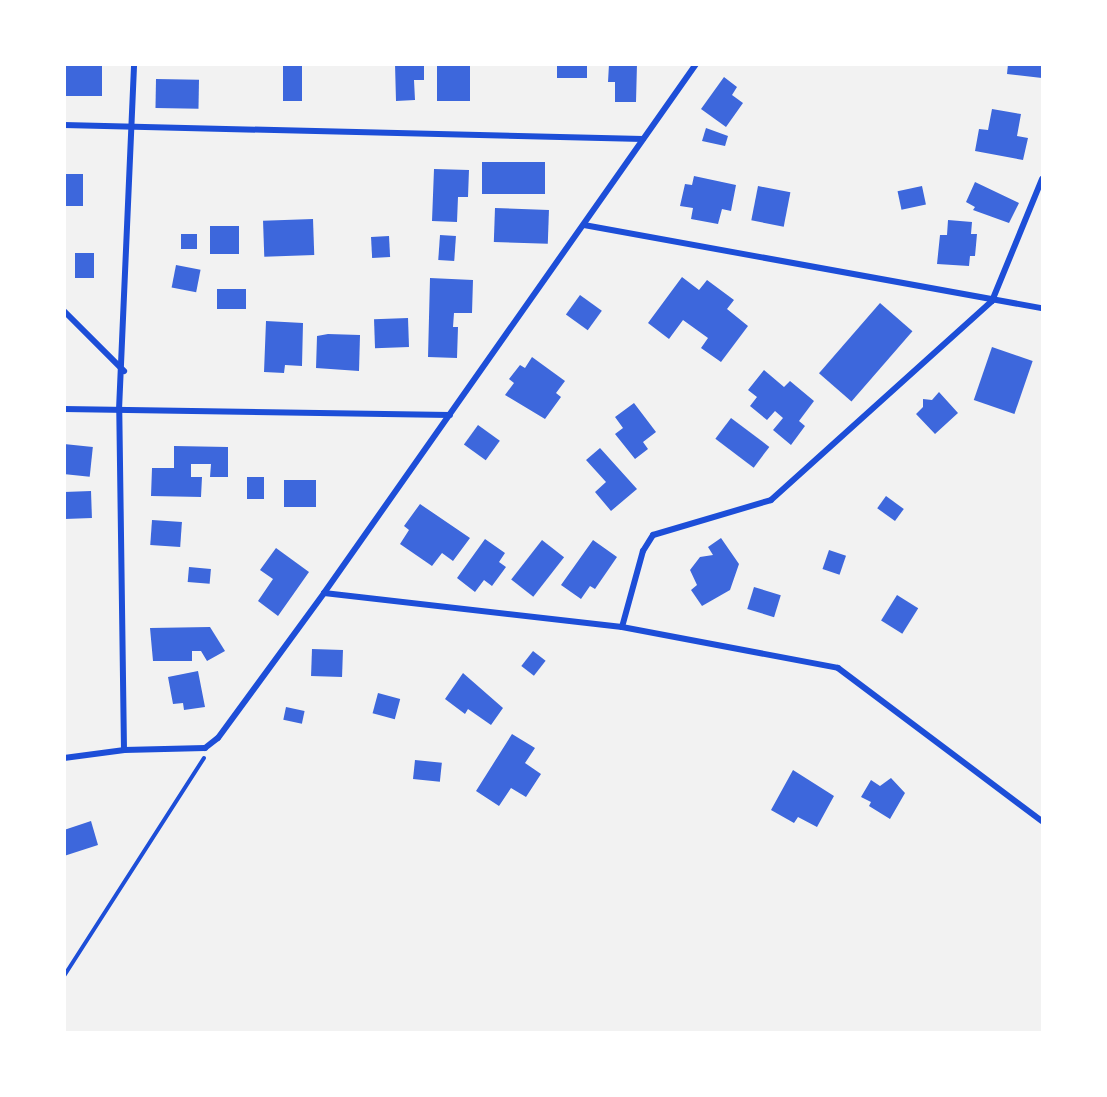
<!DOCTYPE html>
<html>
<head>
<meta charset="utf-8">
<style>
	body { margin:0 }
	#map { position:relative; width:1107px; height:1097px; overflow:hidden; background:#f2f2f2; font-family:"Roboto Condensed",sans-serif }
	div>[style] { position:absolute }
	.building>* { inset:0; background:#3d67dc; transform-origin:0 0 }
	.path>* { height:4px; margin:-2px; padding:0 2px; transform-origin:2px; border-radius:2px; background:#1d4ed8 }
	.minor>* { height:6px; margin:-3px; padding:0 3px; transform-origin:3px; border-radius:3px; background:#1d4ed8 }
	span { translate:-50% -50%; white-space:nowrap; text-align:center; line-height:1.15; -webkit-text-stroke:4.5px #fff; paint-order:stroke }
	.frame { position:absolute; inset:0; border:66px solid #fff; pointer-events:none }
</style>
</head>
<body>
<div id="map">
	<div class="building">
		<div style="left:64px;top:64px;width:38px;height:32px"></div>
		<div style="clip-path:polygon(395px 64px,424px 64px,424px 80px,414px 80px,415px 100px,396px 101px)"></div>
		<div style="left:437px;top:64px;width:33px;height:37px"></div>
		<div style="left:557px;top:64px;width:30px;height:14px"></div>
		<div style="clip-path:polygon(609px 64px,637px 64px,636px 102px,615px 102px,615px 82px,608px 82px)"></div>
		<div style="clip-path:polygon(1008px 64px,1042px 64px,1042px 78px,1007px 74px)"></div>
		<div style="left:283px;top:65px;width:19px;height:36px"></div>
		<div style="clip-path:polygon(724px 77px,737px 87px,732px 95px,743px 103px,726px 127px,701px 109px)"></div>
		<div style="left:156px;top:79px;width:43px;height:29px;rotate:1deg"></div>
		<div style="clip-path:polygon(992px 109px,1021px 114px,1017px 136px,1028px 138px,1023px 160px,975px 151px,979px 129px,988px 130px)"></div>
		<div style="clip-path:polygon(706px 128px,728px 136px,725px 146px,702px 141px)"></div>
		<div style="left:545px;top:162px;width:32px;height:63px;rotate:90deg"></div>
		<div style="clip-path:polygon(434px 169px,469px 170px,468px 197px,458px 197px,457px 222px,432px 221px)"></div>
		<div style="left:64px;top:174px;width:19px;height:32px"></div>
		<div style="clip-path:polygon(694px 176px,736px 185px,731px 211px,722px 209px,718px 224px,691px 219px,693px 208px,680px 206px,685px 184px,692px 185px)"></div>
		<div style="clip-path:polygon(975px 182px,1019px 203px,1009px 223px,973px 210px,975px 207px,966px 202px)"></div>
		<div style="left:758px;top:186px;width:33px;height:35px;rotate:11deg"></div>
		<div style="left:922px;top:186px;width:19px;height:25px;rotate:78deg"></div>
		<div style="left:495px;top:208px;width:54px;height:34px;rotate:2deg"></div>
		<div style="left:313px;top:219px;width:36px;height:50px;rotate:88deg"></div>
		<div style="clip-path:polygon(948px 220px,972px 222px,971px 234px,977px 234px,975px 256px,970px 256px,969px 266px,937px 264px,940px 235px,947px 235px)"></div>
		<div style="left:210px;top:226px;width:29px;height:28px"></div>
		<div style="left:181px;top:234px;width:16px;height:15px"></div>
		<div style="left:440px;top:235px;width:16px;height:25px;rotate:4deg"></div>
		<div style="left:389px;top:236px;width:21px;height:18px;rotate:87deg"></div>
		<div style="left:75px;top:253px;width:19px;height:25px"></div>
		<div style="left:176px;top:265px;width:25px;height:23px;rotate:11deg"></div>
		<div style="clip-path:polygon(682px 277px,699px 290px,707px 280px,734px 300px,727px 309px,748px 326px,721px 362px,701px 348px,708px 338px,683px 320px,669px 339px,648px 323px)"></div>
		<div style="clip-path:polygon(430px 278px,473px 280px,472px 313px,454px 313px,453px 327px,458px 327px,457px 358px,428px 357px)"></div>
		<div style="left:217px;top:289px;width:29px;height:20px"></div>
		<div style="left:580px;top:295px;width:27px;height:24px;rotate:36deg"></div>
		<div style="left:880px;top:303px;width:43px;height:93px;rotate:41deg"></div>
		<div style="left:408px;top:318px;width:29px;height:34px;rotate:88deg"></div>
		<div style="clip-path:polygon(266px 321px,303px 323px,302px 366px,285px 365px,284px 373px,264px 372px)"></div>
		<div style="clip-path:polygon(328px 334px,360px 335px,359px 371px,316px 368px,317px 336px)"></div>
		<div style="left:992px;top:347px;width:43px;height:56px;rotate:19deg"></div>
		<div style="clip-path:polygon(532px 357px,565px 381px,556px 393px,561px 397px,545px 419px,505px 395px,514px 383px,509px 379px,520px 365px,525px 368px)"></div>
		<div style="clip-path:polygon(764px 370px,784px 387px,790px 381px,814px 401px,799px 421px,805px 426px,791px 445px,773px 430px,783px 418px,775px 411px,767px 420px,750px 406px,757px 397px,748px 390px)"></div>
		<div style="clip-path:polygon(939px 392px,958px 413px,935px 434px,916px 414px,923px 407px,923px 399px,932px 400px)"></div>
		<div style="clip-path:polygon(634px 403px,656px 432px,643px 442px,648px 449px,635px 459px,615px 434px,623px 428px,615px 417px)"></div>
		<div style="left:731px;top:418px;width:48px;height:26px;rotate:37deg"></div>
		<div style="left:478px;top:425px;width:27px;height:24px;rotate:36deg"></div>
		<div style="left:64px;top:444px;width:29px;height:30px;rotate:6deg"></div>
		<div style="clip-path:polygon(174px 446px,228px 447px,228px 477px,210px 477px,211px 464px,191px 464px,191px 477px,202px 477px,201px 497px,151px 496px,152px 468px,174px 468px)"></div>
		<div style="clip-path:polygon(600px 448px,637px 489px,611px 511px,595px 492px,606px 482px,586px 460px)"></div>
		<div style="left:264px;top:477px;width:22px;height:17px;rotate:90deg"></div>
		<div style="left:316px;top:480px;width:27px;height:32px;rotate:90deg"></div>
		<div style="left:91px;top:491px;width:27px;height:27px;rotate:88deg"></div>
		<div style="left:886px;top:496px;width:22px;height:15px;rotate:36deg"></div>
		<div style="clip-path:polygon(420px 504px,470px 538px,453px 561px,442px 553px,432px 566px,400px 544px,409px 530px,404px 526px)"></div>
		<div style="left:152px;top:520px;width:30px;height:25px;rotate:4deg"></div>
		<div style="clip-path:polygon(721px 538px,739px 564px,730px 590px,702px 606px,691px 590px,697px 585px,690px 570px,700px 557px,713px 555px,708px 547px)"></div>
		<div style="clip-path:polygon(485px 539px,505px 553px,499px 562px,506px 567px,492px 586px,484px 580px,475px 592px,457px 578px)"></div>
		<div style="left:542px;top:540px;width:28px;height:50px;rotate:38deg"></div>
		<div style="clip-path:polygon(593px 540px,617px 557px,595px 589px,590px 586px,581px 599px,561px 585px)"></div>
		<div style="clip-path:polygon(276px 548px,309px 572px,278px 616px,258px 601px,273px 579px,260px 570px)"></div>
		<div style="left:829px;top:550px;width:18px;height:20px;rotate:19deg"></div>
		<div style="left:189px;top:567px;width:22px;height:15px;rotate:5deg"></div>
		<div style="left:754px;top:587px;width:28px;height:23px;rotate:17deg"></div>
		<div style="left:897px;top:595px;width:25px;height:30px;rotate:32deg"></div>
		<div style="clip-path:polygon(210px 627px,225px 651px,207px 661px,201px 651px,192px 651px,192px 661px,153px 661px,150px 628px)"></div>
		<div style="left:312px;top:649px;width:31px;height:27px;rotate:2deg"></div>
		<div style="left:533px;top:651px;width:16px;height:19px;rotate:38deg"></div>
		<div style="clip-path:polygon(198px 671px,205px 707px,184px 710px,183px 703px,173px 704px,168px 677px)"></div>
		<div style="clip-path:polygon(463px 673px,503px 708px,491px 725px,468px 709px,465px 714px,445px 699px)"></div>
		<div style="left:378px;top:693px;width:23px;height:21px;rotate:15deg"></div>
		<div style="left:286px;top:707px;width:19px;height:13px;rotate:12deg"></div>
		<div style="clip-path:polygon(512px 734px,535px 748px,525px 763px,541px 774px,526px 797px,511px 788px,499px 806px,476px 791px)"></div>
		<div style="left:415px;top:760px;width:27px;height:19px;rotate:6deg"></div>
		<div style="clip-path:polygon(793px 770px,834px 796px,817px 827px,798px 817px,794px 823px,771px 810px)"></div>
		<div style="clip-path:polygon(891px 778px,905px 793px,890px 819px,869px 806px,871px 802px,861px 797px,871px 780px,880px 786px)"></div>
		<div style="clip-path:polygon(91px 821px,98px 845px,64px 856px,64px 830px)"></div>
	</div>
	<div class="path">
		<div style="left:64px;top:976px;width:259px;rotate:-57.3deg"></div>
	</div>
	<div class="minor">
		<div style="left:64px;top:125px;width:579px;rotate:1.39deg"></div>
		<div style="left:584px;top:225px;width:465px;rotate:10.3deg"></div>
		<div style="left:64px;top:311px;width:85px;rotate:45deg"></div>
		<div style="left:64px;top:409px;width:386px;rotate:0.9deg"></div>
		<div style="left:324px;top:593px;width:300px;rotate:6.5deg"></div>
		<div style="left:622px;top:627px;width:220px;rotate:10.7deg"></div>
		<div style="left:838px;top:668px;width:255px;rotate:36.9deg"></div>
		<div style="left:622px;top:627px;width:79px;rotate:-74.6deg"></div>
		<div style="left:643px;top:551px;width:19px;rotate:-58deg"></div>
		<div style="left:653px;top:535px;width:123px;rotate:-16.5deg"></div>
		<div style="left:771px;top:500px;width:297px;rotate:-42deg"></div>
		<div style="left:992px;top:301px;width:132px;rotate:-67.7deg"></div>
		<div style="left:124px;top:750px;width:340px;rotate:-90.8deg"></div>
		<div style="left:119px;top:410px;width:346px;rotate:-87.5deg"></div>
		<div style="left:64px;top:758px;width:61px;rotate:-7.6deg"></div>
		<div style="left:124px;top:750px;width:81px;rotate:-1.4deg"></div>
		<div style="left:205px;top:748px;width:16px;rotate:-38deg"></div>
		<div style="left:218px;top:738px;width:180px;rotate:-53.8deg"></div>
		<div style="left:324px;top:593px;width:647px;rotate:-54.88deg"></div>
	</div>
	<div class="frame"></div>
</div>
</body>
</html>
